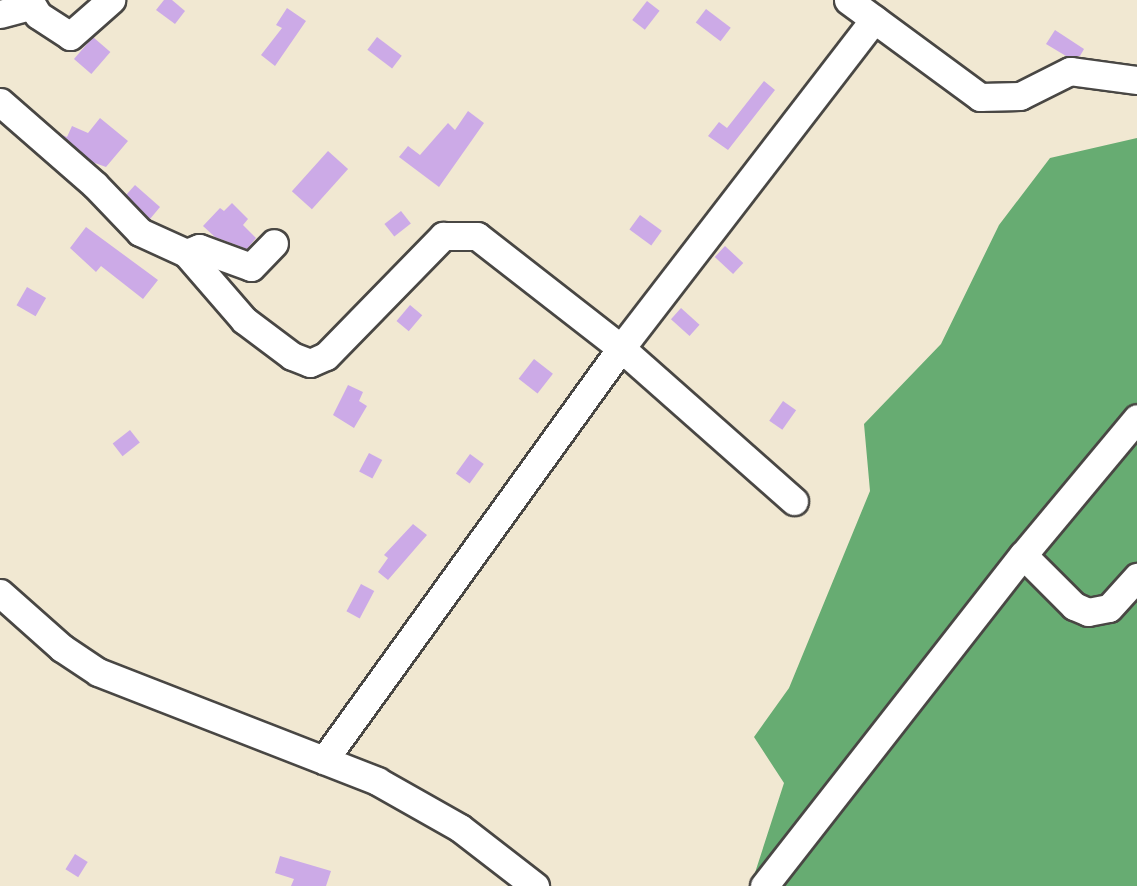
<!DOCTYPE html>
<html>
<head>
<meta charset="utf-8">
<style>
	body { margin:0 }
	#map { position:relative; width:1137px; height:886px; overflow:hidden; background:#f1e8d2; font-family:Dekko,sans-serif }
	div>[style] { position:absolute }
	.forest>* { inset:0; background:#67ac72 }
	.building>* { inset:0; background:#ccaae7; transform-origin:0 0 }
	.roads { filter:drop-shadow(2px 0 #494744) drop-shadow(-2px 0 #494744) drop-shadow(0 2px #494744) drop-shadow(0 -2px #494744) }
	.minor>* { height:27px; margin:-13.5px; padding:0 13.5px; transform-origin:13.5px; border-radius:13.5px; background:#fff }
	span { translate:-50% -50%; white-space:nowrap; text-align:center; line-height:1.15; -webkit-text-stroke:6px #f6f6f2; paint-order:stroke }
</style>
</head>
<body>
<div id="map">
	<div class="forest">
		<div style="clip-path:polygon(1137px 138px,1137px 886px,764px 886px,752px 882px,784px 783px,754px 737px,789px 688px,870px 491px,864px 424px,941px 344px,999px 225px,1050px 158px)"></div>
	</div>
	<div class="building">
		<div style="clip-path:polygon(164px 0,172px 0,185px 11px,175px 24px,156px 10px)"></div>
		<div style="left:647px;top:1px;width:16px;height:24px;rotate:38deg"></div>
		<div style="clip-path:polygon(287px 8px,306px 21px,275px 66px,261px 55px,282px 28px,276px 25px)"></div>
		<div style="left:706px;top:9px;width:31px;height:17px;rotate:37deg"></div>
		<div style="clip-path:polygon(1055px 30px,1084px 49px,1080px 56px,1066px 56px,1046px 44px)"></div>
		<div style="left:93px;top:37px;width:23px;height:29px;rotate:41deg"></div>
		<div style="left:377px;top:37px;width:31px;height:16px;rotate:37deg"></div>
		<div style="clip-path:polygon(764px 81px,775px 90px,728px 150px,708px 136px,719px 122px,727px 128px)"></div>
		<div style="clip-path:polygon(468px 111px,484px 123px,439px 187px,399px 157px,408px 146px,420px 155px,448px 123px,455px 130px)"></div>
		<div style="clip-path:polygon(100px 118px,128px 141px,106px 167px,92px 162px,62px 135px,67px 137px,72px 126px,88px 133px)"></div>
		<div style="left:328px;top:151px;width:27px;height:54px;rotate:42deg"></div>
		<div style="clip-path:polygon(135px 185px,160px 207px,150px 219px,126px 195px)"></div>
		<div style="clip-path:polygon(232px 203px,248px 219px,243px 225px,256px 238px,247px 249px,215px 237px,203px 226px,220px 208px,224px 211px)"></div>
		<div style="left:401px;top:211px;width:16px;height:21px;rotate:52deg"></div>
		<div style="left:640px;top:215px;width:27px;height:18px;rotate:36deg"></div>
		<div style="clip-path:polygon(86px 227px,158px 280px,143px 299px,101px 266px,96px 272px,70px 248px)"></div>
		<div style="left:725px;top:246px;width:25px;height:15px;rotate:43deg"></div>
		<div style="left:27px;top:287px;width:22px;height:21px;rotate:30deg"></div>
		<div style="left:410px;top:305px;width:16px;height:21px;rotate:40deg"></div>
		<div style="left:681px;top:308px;width:25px;height:15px;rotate:42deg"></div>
		<div style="left:534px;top:359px;width:24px;height:25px;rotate:38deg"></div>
		<div style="clip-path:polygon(348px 385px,363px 392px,359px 401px,367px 406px,354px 428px,333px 415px)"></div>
		<div style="left:783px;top:401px;width:16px;height:24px;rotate:35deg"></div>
		<div style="left:130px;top:430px;width:16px;height:22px;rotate:52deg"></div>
		<div style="left:369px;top:453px;width:15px;height:21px;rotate:28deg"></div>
		<div style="left:470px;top:454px;width:17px;height:24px;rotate:36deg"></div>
		<div style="clip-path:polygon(413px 524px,427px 535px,388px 580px,378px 572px,388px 558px,384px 555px)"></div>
		<div style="left:361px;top:584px;width:15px;height:31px;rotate:28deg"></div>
		<div style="left:75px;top:854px;width:15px;height:18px;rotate:32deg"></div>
		<div style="clip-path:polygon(280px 856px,331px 871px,326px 886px,291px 886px,294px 879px,275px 873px)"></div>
	</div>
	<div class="roads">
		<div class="minor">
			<div style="left:29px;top:0;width:17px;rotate:59deg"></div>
			<div style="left:38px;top:15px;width:38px;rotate:33deg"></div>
			<div style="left:70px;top:36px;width:55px;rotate:-41.3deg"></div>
			<div style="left:848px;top:0;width:164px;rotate:36.3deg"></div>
			<div style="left:980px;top:97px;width:40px;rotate:-1.4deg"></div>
			<div style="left:1020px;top:96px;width:56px;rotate:-26.6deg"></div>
			<div style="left:1070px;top:71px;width:68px;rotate:7.7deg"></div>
			<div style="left:0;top:14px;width:30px;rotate:-15deg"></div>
			<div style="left:0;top:102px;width:126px;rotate:41.1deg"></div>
			<div style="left:95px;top:185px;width:65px;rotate:46.2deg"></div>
			<div style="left:140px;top:232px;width:51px;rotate:24.5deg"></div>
			<div style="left:186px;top:253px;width:89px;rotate:49.1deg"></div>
			<div style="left:244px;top:320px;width:60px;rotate:36.9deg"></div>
			<div style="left:292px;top:356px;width:19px;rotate:21deg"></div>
			<div style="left:310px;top:363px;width:17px;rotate:-24deg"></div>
			<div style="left:326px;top:356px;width:168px;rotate:-45.7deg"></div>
			<div style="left:443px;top:236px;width:34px"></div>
			<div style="left:477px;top:236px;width:182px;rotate:37.9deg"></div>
			<div style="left:621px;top:348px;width:231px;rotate:41.5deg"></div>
			<div style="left:186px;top:253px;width:14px;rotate:-21deg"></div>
			<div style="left:199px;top:248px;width:55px;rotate:20.1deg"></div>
			<div style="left:251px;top:267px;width:33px;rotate:-46deg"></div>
			<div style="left:1023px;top:555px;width:72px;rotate:45deg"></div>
			<div style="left:1074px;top:606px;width:15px;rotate:23deg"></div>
			<div style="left:1088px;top:612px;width:21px;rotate:-11deg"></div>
			<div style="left:1109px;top:608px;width:42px;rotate:-47.9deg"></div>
			<div style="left:0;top:593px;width:83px;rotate:41.6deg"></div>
			<div style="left:62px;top:648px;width:43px;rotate:33.7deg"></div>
			<div style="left:98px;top:672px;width:300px;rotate:21.3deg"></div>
			<div style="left:377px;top:781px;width:95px;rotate:29.5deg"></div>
			<div style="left:460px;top:828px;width:95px;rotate:37.7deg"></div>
			<div style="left:324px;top:760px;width:508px;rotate:-54.21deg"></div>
			<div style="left:621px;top:348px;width:415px;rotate:-52.4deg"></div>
			<div style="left:764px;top:886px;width:420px;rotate:-52deg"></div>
			<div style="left:1023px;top:555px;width:178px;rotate:-50.2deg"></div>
		</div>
	</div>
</div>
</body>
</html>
